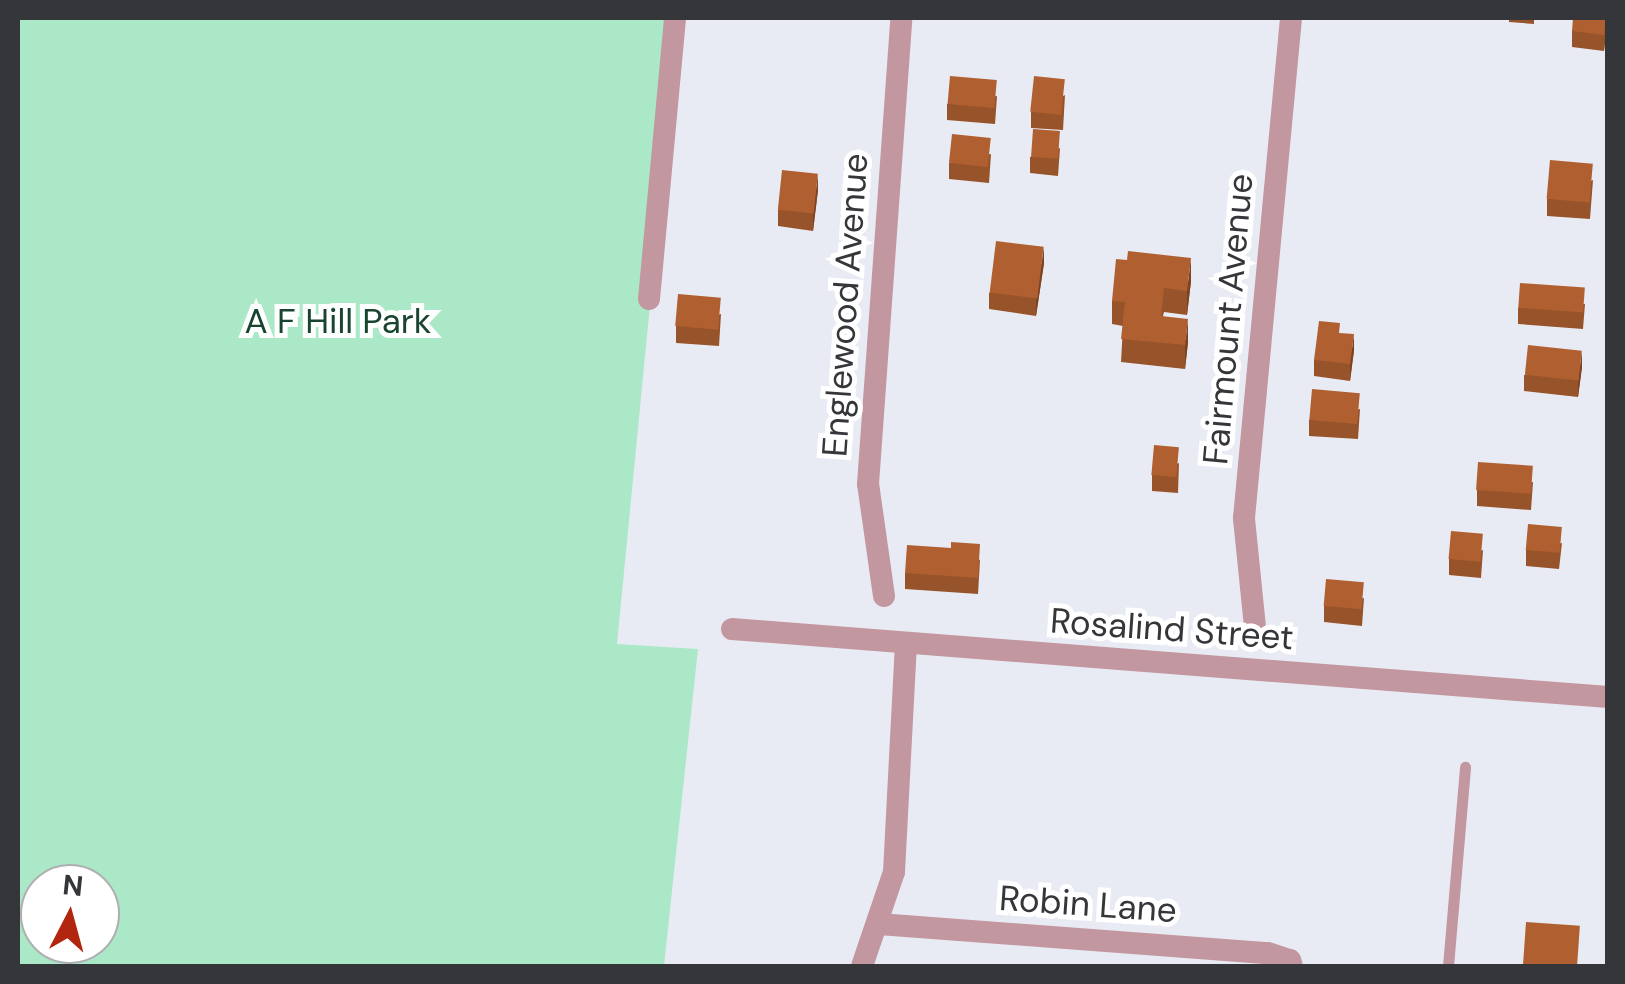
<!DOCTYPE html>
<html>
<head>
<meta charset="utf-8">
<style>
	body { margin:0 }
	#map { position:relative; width:1625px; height:984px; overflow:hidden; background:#e9ebf4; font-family:"DM Sans",sans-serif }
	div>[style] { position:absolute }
	.green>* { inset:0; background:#abe8c8 }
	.service>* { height:11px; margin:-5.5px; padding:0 5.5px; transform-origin:5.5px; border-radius:5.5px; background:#c3979f }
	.minor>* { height:22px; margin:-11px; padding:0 11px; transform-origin:11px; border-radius:11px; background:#c3979f }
	.wall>* { inset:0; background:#975329 }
	.shaded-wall>* { inset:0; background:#7b4322 }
	.building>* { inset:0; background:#b06030; transform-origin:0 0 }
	span { translate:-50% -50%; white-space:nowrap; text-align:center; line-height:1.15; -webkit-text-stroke:10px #fff; paint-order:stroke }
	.street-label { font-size:35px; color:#353639 }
	.park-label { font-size:35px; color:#184430 }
	.frame { position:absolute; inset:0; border:20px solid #353639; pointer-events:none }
	.north { position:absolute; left:20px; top:864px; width:100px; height:100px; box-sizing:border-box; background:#fff; border:2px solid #aeafb0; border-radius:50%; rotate:6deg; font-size:28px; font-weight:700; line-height:40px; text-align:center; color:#353639 }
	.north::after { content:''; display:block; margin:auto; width:35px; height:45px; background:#b2250f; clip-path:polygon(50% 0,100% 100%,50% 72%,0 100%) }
</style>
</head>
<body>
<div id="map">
	<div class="green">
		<div style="clip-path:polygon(evenodd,18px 18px,678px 18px,617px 644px,698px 649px,664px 966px,18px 966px,18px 18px,40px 884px,100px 884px,100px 944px,40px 944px,40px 884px)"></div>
	</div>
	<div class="service">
		<div style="left:1448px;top:966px;width:200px;rotate:-85.1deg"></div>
	</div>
	<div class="minor">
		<div style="left:649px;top:299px;width:282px;rotate:-84.7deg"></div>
		<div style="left:884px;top:596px;width:113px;rotate:-98.1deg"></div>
		<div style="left:868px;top:484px;width:467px;rotate:-85.9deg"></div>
		<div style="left:1255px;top:627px;width:110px;rotate:-95.8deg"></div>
		<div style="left:1244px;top:518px;width:502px;rotate:-84.63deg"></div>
		<div style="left:732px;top:629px;width:879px;rotate:4.44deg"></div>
		<div style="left:879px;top:924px;width:390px;rotate:4.3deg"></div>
		<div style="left:1268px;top:953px;width:23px;rotate:18deg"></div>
		<div style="left:1290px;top:960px;width:6px;rotate:72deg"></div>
		<div style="left:862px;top:966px;width:99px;rotate:-71.2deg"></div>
		<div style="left:894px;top:872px;width:228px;rotate:-87deg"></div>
	</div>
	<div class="wall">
		<div style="clip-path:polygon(1509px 18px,1534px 18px,1534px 24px,1509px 22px)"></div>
		<div style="clip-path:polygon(1608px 18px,1604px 51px,1572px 47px,1572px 31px)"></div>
		<div style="clip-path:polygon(1065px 95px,1063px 130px,1031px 128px,1031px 112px)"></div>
		<div style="clip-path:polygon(997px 96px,995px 124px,947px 120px,947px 104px)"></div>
		<div style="clip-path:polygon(1060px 148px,1058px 176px,1030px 173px,1030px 157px)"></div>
		<div style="clip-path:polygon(991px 154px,989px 183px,949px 179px,949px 163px)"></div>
		<div style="clip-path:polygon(1593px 180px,1590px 219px,1547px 216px,1547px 199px)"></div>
		<div style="clip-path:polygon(818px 190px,813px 231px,778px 226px,778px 210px)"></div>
		<div style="clip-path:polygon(1044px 263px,1036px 316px,989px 309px,989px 293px)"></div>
		<div style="clip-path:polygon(1191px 281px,1187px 315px,1164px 312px,1163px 316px,1188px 342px,1185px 369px,1121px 362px,1123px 326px,1112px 324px,1112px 301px)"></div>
		<div style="clip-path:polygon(1585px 304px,1583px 329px,1518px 324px,1518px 308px)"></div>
		<div style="clip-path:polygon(721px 314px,719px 346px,676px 343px,676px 326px)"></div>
		<div style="clip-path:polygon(1340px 333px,1354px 350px,1350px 381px,1314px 376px,1314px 360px)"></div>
		<div style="clip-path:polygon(1582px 367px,1578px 397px,1524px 391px,1524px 375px)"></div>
		<div style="clip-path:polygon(1360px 409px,1358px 439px,1309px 436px,1309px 420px)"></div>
		<div style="clip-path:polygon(1179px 463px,1178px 493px,1152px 491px,1152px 475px)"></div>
		<div style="clip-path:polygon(1533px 482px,1531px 510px,1477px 506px,1477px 490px)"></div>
		<div style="clip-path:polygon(1562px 543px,1559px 569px,1526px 566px,1526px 550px)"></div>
		<div style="clip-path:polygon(951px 548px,980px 560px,978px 594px,905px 589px,905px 573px)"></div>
		<div style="clip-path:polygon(1483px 550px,1481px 578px,1449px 575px,1449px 559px)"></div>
		<div style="clip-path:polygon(1364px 598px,1362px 626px,1324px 622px,1324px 606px)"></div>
	</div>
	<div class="shaded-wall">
		<div style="clip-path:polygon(1606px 18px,1608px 18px,1608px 21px,1604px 51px)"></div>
		<div style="clip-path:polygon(818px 174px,818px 190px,813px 231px,813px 214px)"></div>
		<div style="clip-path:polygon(1044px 247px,1044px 263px,1036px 316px,1036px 300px)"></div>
		<div style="clip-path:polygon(1191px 258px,1191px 281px,1187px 315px,1187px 291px)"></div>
		<div style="clip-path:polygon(1188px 319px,1188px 342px,1185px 369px,1185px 345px)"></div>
		<div style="clip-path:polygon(1354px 334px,1354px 350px,1350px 381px,1350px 364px)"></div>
		<div style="clip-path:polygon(1582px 351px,1582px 367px,1578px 397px,1578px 381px)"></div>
	</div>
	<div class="building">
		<div style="clip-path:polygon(1573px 18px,1606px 18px,1604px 35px,1572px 31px)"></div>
		<div style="left:950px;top:76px;width:47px;height:28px;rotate:5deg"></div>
		<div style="left:1034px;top:76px;width:31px;height:36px;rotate:6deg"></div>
		<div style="left:1033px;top:129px;width:27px;height:28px;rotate:4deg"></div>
		<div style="left:952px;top:134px;width:39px;height:29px;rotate:6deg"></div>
		<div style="left:1550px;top:160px;width:43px;height:39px;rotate:5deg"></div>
		<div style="left:782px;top:170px;width:36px;height:40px;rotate:6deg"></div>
		<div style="left:996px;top:241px;width:48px;height:52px;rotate:7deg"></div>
		<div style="clip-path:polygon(1128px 251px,1191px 258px,1187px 291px,1164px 288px,1161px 316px,1188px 319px,1185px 345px,1121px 339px,1125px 302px,1112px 301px,1116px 259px,1127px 260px)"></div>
		<div style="left:1520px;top:283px;width:65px;height:25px;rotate:4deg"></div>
		<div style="left:678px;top:294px;width:43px;height:32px;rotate:5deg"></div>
		<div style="clip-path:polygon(1319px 321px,1340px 323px,1339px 333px,1354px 334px,1350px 364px,1314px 360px)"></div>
		<div style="left:1528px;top:345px;width:54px;height:30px;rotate:6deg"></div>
		<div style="left:1312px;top:389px;width:48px;height:31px;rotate:5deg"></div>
		<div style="left:1154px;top:445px;width:25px;height:30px;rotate:5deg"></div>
		<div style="left:1478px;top:462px;width:55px;height:28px;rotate:4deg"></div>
		<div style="left:1528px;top:524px;width:34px;height:26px;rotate:5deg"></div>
		<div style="left:1451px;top:531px;width:32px;height:28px;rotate:5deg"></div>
		<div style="clip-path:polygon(951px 542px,980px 544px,978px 578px,905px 573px,907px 545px,951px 548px)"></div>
		<div style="left:1326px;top:579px;width:38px;height:27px;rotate:5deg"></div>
		<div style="left:1526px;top:922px;width:54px;height:43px;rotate:4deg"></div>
	</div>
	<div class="street-label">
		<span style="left:845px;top:305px;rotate:-86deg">Englewood Avenue</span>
		<span style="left:1228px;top:319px;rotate:-85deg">Fairmount Avenue</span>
		<span style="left:1172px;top:629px;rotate:4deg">Rosalind Street</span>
		<span style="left:1088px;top:904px;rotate:4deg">Robin Lane</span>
	</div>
	<div class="park-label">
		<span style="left:338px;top:321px">A F Hill Park</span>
	</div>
	<div class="frame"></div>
	<div class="north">N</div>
</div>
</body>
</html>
